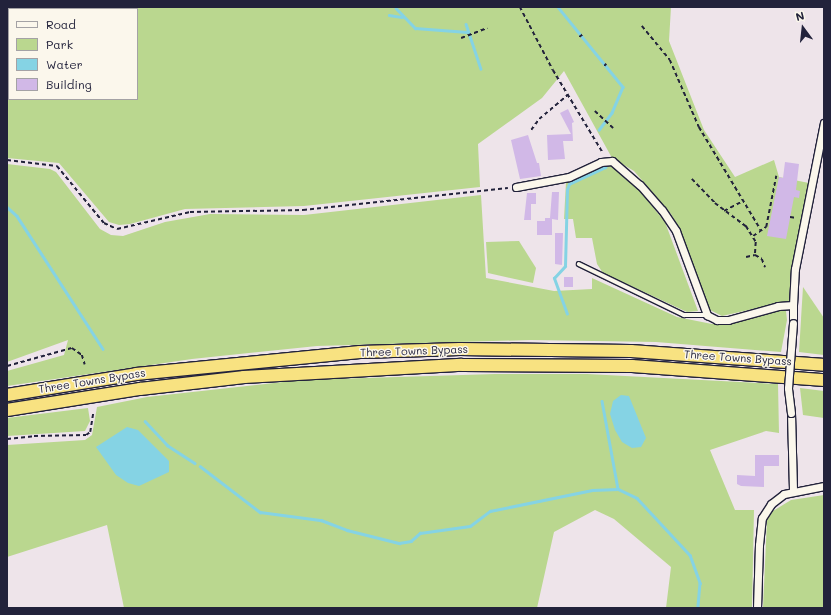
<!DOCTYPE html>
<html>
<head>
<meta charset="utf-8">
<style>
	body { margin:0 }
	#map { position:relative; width:831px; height:615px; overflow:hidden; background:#eee4ea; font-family:Mali,sans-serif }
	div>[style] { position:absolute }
	.green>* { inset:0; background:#bad78f }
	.water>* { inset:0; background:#85d3e4 }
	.stream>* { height:2.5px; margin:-1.25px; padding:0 1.25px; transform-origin:1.25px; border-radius:1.25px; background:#85d3e4 }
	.building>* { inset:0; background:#d1b8e7; transform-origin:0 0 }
	.path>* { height:1.5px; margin-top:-0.75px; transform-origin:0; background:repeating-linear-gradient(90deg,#22223b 0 4px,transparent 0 7px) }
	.roads { filter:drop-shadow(1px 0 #22223b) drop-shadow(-1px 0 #22223b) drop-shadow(0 1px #22223b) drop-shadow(0 -1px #22223b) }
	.service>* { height:3.5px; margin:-1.75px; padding:0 1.75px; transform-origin:1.75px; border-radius:1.75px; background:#fbf7ec }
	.minor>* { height:7px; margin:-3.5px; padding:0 3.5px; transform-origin:3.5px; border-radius:3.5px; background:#fbf7ec }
	.trunk>* { height:12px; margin:-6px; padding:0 6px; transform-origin:6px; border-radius:6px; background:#f8e281 }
	.bridges { filter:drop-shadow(1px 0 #22223b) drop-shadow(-1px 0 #22223b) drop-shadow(0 1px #22223b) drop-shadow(0 -1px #22223b) }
	.minor-bridge>* { height:7px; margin:-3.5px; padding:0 3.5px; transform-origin:3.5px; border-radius:3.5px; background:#fbf7ec }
	span { translate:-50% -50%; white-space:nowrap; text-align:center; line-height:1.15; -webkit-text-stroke:3px #fbf7ec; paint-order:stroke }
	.street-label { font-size:11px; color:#22223b }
	.frame { position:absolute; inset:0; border:8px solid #22223b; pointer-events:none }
	.legend { position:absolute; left:8px; top:8px; width:130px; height:92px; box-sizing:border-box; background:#fbf7ec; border:1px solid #a4a2a5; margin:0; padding:5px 7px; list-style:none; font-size:12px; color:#22223b }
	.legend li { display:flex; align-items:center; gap:8px; height:20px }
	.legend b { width:20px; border:1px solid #a4a2a5 }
	.north { position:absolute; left:783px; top:8px; width:40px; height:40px; -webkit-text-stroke:3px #fbf7ec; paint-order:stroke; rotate:345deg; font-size:11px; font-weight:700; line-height:16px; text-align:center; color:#22223b }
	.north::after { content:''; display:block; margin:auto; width:14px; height:18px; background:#22223b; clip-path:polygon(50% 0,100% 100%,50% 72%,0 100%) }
</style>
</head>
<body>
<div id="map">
	<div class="green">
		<div style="clip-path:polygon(evenodd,7px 7px,671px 7px,669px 41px,704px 130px,735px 177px,774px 160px,779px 177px,809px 183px,791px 273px,789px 301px,722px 316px,706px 308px,678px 226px,671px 214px,634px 171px,612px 158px,564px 71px,542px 98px,478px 144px,480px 187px,304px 206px,185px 209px,130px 224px,119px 225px,109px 222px,59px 163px,7px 158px,7px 7px,9px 9px,137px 9px,137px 99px,9px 99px,9px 9px)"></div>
		<div style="clip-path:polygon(7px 164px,50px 169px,56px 172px,100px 229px,111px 235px,123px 236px,165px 222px,210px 214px,304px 215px,481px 195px,486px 278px,554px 291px,592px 289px,592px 278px,677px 317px,712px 324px,723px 323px,782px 308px,786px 311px,787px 320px,781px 352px,656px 342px,531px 340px,317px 346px,192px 359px,7px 386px,7px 371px,64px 355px,68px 340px,7px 362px)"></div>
		<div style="clip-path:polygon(607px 164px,610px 164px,635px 185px,665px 222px,698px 311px,687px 312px,603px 273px,597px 264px,592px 238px,576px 238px,573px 219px,564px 219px,566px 182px)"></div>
		<div style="clip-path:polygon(519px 241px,536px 268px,533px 283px,488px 273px,486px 242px)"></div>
		<div style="clip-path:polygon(803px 287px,824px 318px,824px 355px,799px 352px)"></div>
		<div style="clip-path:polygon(495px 374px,587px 374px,778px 384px,779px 433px,766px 431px,710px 450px,735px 510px,754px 510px,752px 608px,666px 608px,671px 567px,614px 519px,595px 510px,554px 532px,537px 608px,124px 608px,107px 525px,7px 557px,7px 445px,85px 440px,92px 435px,97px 407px,147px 397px,301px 380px)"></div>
		<div style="clip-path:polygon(800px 388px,824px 391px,824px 418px,803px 415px)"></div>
		<div style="clip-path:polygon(88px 408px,90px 421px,85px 431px,7px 436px,7px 418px)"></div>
		<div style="clip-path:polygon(824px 495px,824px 608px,763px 608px,767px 520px,773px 511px,791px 500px)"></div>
	</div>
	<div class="water">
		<div style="clip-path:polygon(621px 395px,629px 396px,646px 438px,641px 447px,632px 448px,622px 442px,615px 430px,610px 414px,613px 401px)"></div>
		<div style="clip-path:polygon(127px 427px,138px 430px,169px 461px,169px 472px,139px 486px,128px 483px,116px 475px,96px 447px)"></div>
	</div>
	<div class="stream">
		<div style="left:558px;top:7px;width:103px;rotate:50.9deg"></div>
		<div style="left:623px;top:87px;width:28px;rotate:113deg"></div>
		<div style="left:612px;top:113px;width:21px;rotate:127deg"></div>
		<div style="left:396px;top:8px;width:28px;rotate:46deg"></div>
		<div style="left:415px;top:28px;width:52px;rotate:4.4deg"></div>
		<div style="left:389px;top:15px;width:13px;rotate:9deg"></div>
		<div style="left:466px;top:24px;width:47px;rotate:71.6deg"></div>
		<div style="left:7px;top:207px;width:13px;rotate:42deg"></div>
		<div style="left:17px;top:216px;width:158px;rotate:57.1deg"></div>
		<div style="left:567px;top:314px;width:38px;rotate:-110deg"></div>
		<div style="left:554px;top:278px;width:16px;rotate:-47deg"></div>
		<div style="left:565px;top:266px;width:76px;rotate:-88.5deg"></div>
		<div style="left:567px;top:190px;width:6px;rotate:-72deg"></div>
		<div style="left:569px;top:184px;width:40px;rotate:-25deg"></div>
		<div style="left:602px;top:401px;width:89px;rotate:79.7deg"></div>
		<div style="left:145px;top:421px;width:33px;rotate:47deg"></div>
		<div style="left:167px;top:445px;width:33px;rotate:33deg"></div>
		<div style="left:200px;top:466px;width:76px;rotate:37.5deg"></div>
		<div style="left:260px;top:512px;width:62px;rotate:7.5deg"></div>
		<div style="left:321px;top:520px;width:28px;rotate:21deg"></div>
		<div style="left:347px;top:530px;width:54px;rotate:14deg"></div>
		<div style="left:399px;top:543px;width:12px;rotate:-9deg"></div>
		<div style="left:411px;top:541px;width:12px;rotate:-42deg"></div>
		<div style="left:420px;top:533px;width:50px;rotate:-8deg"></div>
		<div style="left:470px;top:526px;width:25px;rotate:-37deg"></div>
		<div style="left:490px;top:511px;width:104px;rotate:-11.6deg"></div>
		<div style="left:592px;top:490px;width:26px;rotate:-2deg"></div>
		<div style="left:618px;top:489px;width:21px;rotate:25deg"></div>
		<div style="left:637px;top:498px;width:78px;rotate:47.1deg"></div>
		<div style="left:690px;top:555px;width:30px;rotate:70deg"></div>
		<div style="left:700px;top:583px;width:25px;rotate:95deg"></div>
	</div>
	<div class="building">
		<div style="clip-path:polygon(568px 109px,574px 122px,572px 123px,573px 141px,563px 141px,565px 159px,548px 160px,547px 135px,571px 134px,560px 113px)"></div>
		<div style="clip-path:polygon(528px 135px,537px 163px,539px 163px,541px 176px,520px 179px,511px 140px)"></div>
		<div style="clip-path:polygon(785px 162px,799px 164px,796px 190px,800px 191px,799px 198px,794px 197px,786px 239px,767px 236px,779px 177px,783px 178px)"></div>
		<div style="clip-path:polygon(552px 192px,559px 192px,558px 220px,552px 219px,552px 235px,537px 235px,537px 221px,545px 221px,545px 218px,550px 218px)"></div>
		<div style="clip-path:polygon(527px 193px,536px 193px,536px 204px,531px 204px,531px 220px,524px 220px)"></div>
		<div style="clip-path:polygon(555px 233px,563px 233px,562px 265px,555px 264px)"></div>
		<div style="left:564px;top:277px;width:9px;height:10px"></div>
		<div style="clip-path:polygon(755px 455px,779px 455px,779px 466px,764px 466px,764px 487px,741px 486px,737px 484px,737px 475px,755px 476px)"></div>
	</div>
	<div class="path">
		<div style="left:520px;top:7px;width:71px;rotate:62.4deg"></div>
		<div style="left:553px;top:70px;width:97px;rotate:58.9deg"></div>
		<div style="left:642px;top:26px;width:44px;rotate:50.5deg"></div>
		<div style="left:670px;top:60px;width:73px;rotate:66.6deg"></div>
		<div style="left:699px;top:127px;width:120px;rotate:59deg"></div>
		<div style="left:579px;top:37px;width:5px;rotate:-37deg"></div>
		<div style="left:461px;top:38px;width:28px;rotate:-21deg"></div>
		<div style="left:604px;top:66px;width:3px;rotate:-45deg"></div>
		<div style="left:595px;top:111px;width:25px;rotate:43deg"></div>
		<div style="left:531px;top:130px;width:14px;rotate:-54deg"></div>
		<div style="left:539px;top:119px;width:38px;rotate:-40deg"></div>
		<div style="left:7px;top:160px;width:50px;rotate:6.8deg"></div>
		<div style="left:57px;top:166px;width:74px;rotate:50.5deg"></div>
		<div style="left:104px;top:223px;width:14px;rotate:25deg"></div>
		<div style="left:117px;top:229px;width:75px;rotate:-13.1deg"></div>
		<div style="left:190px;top:212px;width:113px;rotate:-1deg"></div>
		<div style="left:303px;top:210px;width:206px;rotate:-6.1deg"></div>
		<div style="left:692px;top:179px;width:33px;rotate:46deg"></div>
		<div style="left:715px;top:203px;width:39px;rotate:37deg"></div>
		<div style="left:746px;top:226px;width:19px;rotate:58deg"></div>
		<div style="left:756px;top:242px;width:13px;rotate:94deg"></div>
		<div style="left:755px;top:255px;width:8px;rotate:30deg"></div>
		<div style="left:762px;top:259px;width:9px;rotate:69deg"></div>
		<div style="left:724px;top:211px;width:19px;rotate:-28deg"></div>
		<div style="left:790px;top:217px;width:7px;rotate:8deg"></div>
		<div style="left:753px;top:236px;width:16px;rotate:-35deg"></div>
		<div style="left:766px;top:227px;width:52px;rotate:-78.9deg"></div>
		<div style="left:746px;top:257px;width:9px;rotate:-13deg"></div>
		<div style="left:7px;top:366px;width:67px;rotate:-15.5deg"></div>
		<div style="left:72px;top:348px;width:12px;rotate:35deg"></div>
		<div style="left:82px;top:355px;width:10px;rotate:73deg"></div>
		<div style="left:7px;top:439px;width:27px;rotate:-6deg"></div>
		<div style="left:34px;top:436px;width:52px;rotate:-1.1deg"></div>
		<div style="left:86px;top:435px;width:5px;rotate:-37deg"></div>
		<div style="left:90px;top:432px;width:20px;rotate:-81deg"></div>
	</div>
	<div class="roads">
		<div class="service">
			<div style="left:579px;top:264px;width:117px;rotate:25.9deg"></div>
			<div style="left:684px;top:315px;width:23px"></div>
		</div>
		<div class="minor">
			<div style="left:516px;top:187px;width:54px;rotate:-10.7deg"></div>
			<div style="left:569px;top:177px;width:35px;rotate:-25deg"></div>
			<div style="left:601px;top:162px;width:11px;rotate:-5deg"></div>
			<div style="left:612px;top:161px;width:37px;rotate:41deg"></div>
			<div style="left:640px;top:185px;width:33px;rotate:49deg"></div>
			<div style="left:662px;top:210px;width:25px;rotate:56deg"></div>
			<div style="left:676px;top:231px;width:90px;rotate:69.7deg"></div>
			<div style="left:707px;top:315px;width:11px;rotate:27deg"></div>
			<div style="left:717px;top:320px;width:11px"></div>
			<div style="left:728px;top:320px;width:52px;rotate:-15.6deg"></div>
			<div style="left:778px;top:306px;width:15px;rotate:-4deg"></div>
			<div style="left:793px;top:305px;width:18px;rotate:90deg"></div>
			<div style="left:793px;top:305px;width:36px;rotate:-87deg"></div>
			<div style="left:795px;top:269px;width:149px;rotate:-78.8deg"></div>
			<div style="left:791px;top:413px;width:78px;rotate:88.5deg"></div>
			<div style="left:757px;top:608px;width:63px;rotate:-88.2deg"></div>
			<div style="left:759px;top:545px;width:27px;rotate:-84deg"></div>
			<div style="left:762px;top:518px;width:17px;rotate:-57deg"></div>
			<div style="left:771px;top:504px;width:16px;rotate:-38deg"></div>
			<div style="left:784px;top:494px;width:41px;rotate:-11.3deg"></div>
		</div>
		<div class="trunk">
			<div style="left:7px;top:395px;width:131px;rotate:-9.2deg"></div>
			<div style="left:136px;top:374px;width:225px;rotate:-5.6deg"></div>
			<div style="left:360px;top:352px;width:100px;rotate:-1.7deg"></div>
			<div style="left:460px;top:349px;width:171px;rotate:0.7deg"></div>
			<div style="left:631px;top:351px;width:194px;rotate:4.1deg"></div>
			<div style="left:7px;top:410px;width:135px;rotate:-9deg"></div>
			<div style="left:140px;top:389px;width:105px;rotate:-6.6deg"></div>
			<div style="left:244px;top:377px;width:218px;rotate:-3.2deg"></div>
			<div style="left:462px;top:365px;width:170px;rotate:0.3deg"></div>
			<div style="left:632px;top:366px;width:193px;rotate:4.2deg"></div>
		</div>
	</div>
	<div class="bridges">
		<div class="minor-bridge">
			<div style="left:791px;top:413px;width:25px;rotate:-97deg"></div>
			<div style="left:788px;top:388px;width:65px;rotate:-85.6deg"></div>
		</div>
	</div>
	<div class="street-label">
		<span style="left:414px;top:351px;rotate:-2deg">Three Towns Bypass</span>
		<span style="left:738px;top:358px;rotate:4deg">Three Towns Bypass</span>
		<span style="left:92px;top:381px;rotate:-9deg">Three Towns Bypass</span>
	</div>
	<div class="frame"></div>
	<ul class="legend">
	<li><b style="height:5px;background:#fbf7ec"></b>Road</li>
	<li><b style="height:11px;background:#bad78f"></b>Park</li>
	<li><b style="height:11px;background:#85d3e4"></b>Water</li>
	<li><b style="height:11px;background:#d1b8e7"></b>Building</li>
	</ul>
	<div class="north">N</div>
</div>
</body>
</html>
